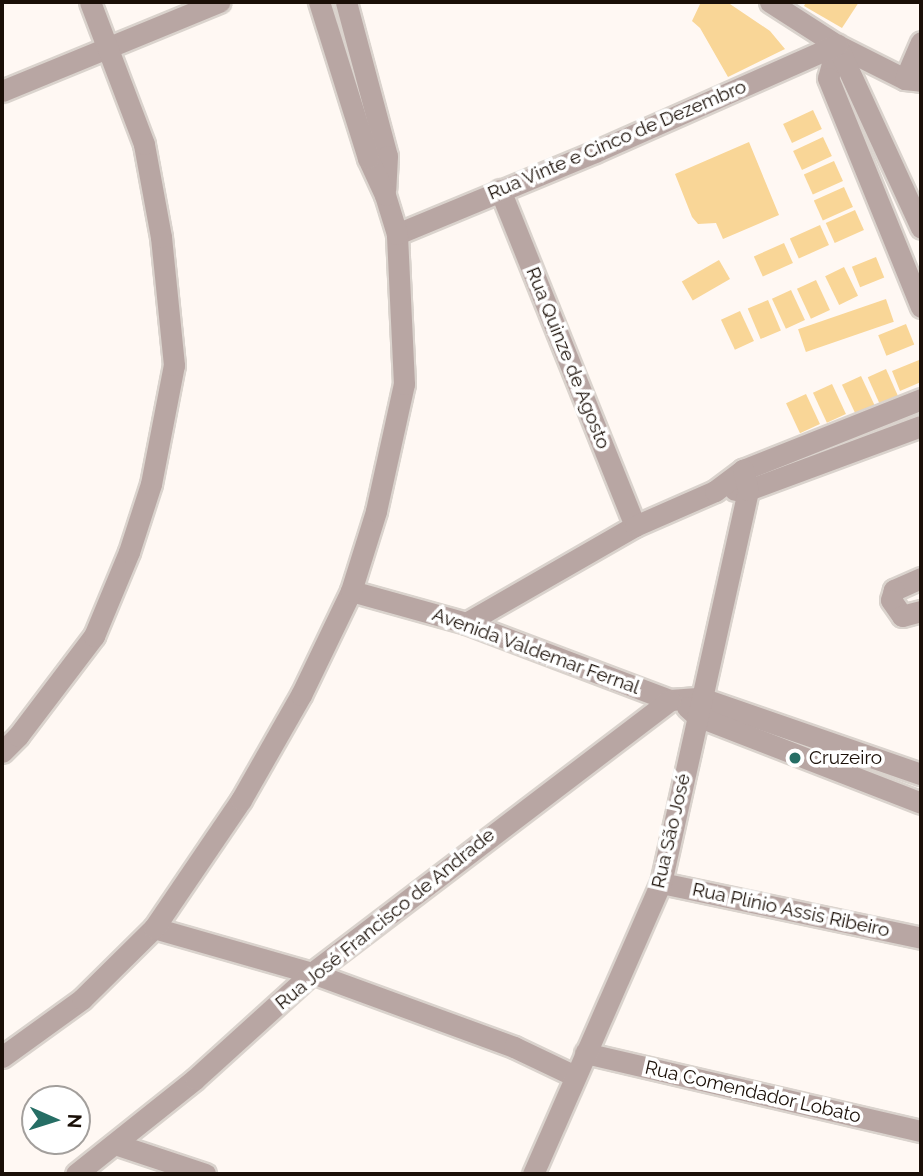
<!DOCTYPE html>
<html>
<head>
<meta charset="utf-8">
<style>
	body { margin:0 }
	#map { position:relative; width:923px; height:1176px; overflow:hidden; background:#fff8f3; font-family:Raleway,sans-serif }
	div>[style] { position:absolute }
	.building>* { inset:0; background:#f9d697; transform-origin:0 0 }
	.roads { filter:drop-shadow(2px 0 #dad3cd) drop-shadow(-2px 0 #dad3cd) drop-shadow(0 2px #dad3cd) drop-shadow(0 -2px #dad3cd) }
	.minor>* { height:21px; margin:-10.5px; padding:0 10.5px; transform-origin:10.5px; border-radius:10.5px; background:#b8a6a3 }
	.dots>* { width:19px; height:19px; translate:-50% -50%; box-sizing:border-box; border:4px solid #fff; border-radius:50% }
	span { translate:-50% -50%; white-space:nowrap; text-align:center; line-height:1.15; -webkit-text-stroke:7px #fff; paint-order:stroke }
	.street-label { font-size:19px; color:#1a0f07 }
	.poi-label { font-size:19px; color:#1a0f07 }
	.left { translate:0 -50%; text-align:left }
	.frame { position:absolute; inset:0; border:4px solid #1a0f07; pointer-events:none }
	.north { position:absolute; left:21px; top:1085px; width:70px; height:70px; box-sizing:border-box; background:#fff; border:2px solid #a39f9c; border-radius:50%; rotate:93deg; font-size:19px; font-weight:700; line-height:28px; text-align:center; color:#1a0f07 }
	.north::after { content:''; display:block; margin:auto; width:24px; height:32px; background:#266e65; clip-path:polygon(50% 0,100% 100%,50% 72%,0 100%) }
</style>
</head>
<body>
<div id="map">
	<div class="building">
		<div style="clip-path:polygon(701px 2px,727px 2px,770px 31px,785px 49px,728px 77px,700px 28px,692px 21px)"></div>
		<div style="clip-path:polygon(806px 2px,859px 2px,842px 28px,804px 6px)"></div>
		<div style="left:813px;top:110px;width:21px;height:33px;rotate:65deg"></div>
		<div style="left:823px;top:137px;width:21px;height:33px;rotate:65deg"></div>
		<div style="clip-path:polygon(749px 142px,779px 215px,723px 239px,716px 223px,698px 224px,692px 217px,675px 174px)"></div>
		<div style="left:834px;top:161px;width:22px;height:33px;rotate:66deg"></div>
		<div style="left:844px;top:187px;width:22px;height:33px;rotate:66deg"></div>
		<div style="left:855px;top:210px;width:22px;height:32px;rotate:66deg"></div>
		<div style="left:820px;top:225px;width:22px;height:33px;rotate:66deg"></div>
		<div style="left:784px;top:243px;width:22px;height:33px;rotate:66deg"></div>
		<div style="left:876px;top:257px;width:22px;height:26px;rotate:68deg"></div>
		<div style="left:719px;top:260px;width:22px;height:43px;rotate:60deg"></div>
		<div style="left:844px;top:267px;width:32px;height:21px;rotate:64deg"></div>
		<div style="left:816px;top:280px;width:33px;height:21px;rotate:65deg"></div>
		<div style="left:791px;top:290px;width:33px;height:21px;rotate:65deg"></div>
		<div style="left:886px;top:299px;width:24px;height:93px;rotate:71deg"></div>
		<div style="left:768px;top:300px;width:33px;height:22px;rotate:67deg"></div>
		<div style="left:740px;top:311px;width:33px;height:21px;rotate:65deg"></div>
		<div style="left:906px;top:324px;width:22px;height:30px;rotate:68deg"></div>
		<div style="clip-path:polygon(919px 360px,921px 382px,900px 391px,892px 371px)"></div>
		<div style="left:886px;top:369px;width:32px;height:20px;rotate:66deg"></div>
		<div style="left:861px;top:376px;width:33px;height:21px;rotate:65deg"></div>
		<div style="left:832px;top:384px;width:33px;height:21px;rotate:65deg"></div>
		<div style="left:806px;top:394px;width:33px;height:22px;rotate:65deg"></div>
	</div>
	<div class="roads">
		<div class="minor">
			<div style="left:346px;top:2px;width:159px;rotate:75.1deg"></div>
			<div style="left:387px;top:156px;width:33px;rotate:93deg"></div>
			<div style="left:770px;top:2px;width:80px;rotate:32.7deg"></div>
			<div style="left:837px;top:45px;width:76px;rotate:26.6deg"></div>
			<div style="left:905px;top:79px;width:16px;rotate:7deg"></div>
			<div style="left:837px;top:45px;width:34px;rotate:105deg"></div>
			<div style="left:828px;top:78px;width:247px;rotate:67.9deg"></div>
			<div style="left:837px;top:45px;width:201px;rotate:65.3deg"></div>
			<div style="left:905px;top:79px;width:40px;rotate:-66.6deg"></div>
			<div style="left:2px;top:91px;width:235px;rotate:-22.3deg"></div>
			<div style="left:500px;top:190px;width:362px;rotate:68.1deg"></div>
			<div style="left:397px;top:234px;width:214px;rotate:-22.5deg"></div>
			<div style="left:595px;top:152px;width:265px;rotate:-23.9deg"></div>
			<div style="left:735px;top:490px;width:13px"></div>
			<div style="left:748px;top:490px;width:184px;rotate:-20.3deg"></div>
			<div style="left:921px;top:578px;width:30px;rotate:156deg"></div>
			<div style="left:894px;top:590px;width:10px;rotate:107deg"></div>
			<div style="left:891px;top:600px;width:19px;rotate:55deg"></div>
			<div style="left:902px;top:616px;width:20px;rotate:-15deg"></div>
			<div style="left:351px;top:591px;width:119px;rotate:15.5deg"></div>
			<div style="left:466px;top:623px;width:218px;rotate:20.7deg"></div>
			<div style="left:670px;top:700px;width:31px;rotate:-4deg"></div>
			<div style="left:701px;top:698px;width:233px;rotate:19.1deg"></div>
			<div style="left:466px;top:623px;width:195px;rotate:-29.9deg"></div>
			<div style="left:635px;top:526px;width:87px;rotate:-23.6deg"></div>
			<div style="left:715px;top:491px;width:35px;rotate:-37deg"></div>
			<div style="left:743px;top:470px;width:192px;rotate:-21.7deg"></div>
			<div style="left:687px;top:707px;width:13px;rotate:42deg"></div>
			<div style="left:697px;top:716px;width:240px;rotate:21.2deg"></div>
			<div style="left:2px;top:752px;width:23px;rotate:-45deg"></div>
			<div style="left:18px;top:736px;width:126px;rotate:-52.8deg"></div>
			<div style="left:94px;top:636px;width:91px;rotate:-67.4deg"></div>
			<div style="left:129px;top:552px;width:71px;rotate:-72.1deg"></div>
			<div style="left:151px;top:484px;width:121px;rotate:-79.1deg"></div>
			<div style="left:174px;top:365px;width:129px;rotate:-95.8deg"></div>
			<div style="left:161px;top:237px;width:95px;rotate:-100.4deg"></div>
			<div style="left:144px;top:144px;width:152px;rotate:-110.8deg"></div>
			<div style="left:661px;top:883px;width:266px;rotate:11.9deg"></div>
			<div style="left:154px;top:928px;width:164px;rotate:15.9deg"></div>
			<div style="left:312px;top:973px;width:215px;rotate:20.1deg"></div>
			<div style="left:514px;top:1047px;width:68px;rotate:25.4deg"></div>
			<div style="left:585px;top:1053px;width:345px;rotate:13.1deg"></div>
			<div style="left:2px;top:1057px;width:99px;rotate:-35.9deg"></div>
			<div style="left:82px;top:999px;width:101px;rotate:-44.6deg"></div>
			<div style="left:154px;top:928px;width:155px;rotate:-55.8deg"></div>
			<div style="left:241px;top:800px;width:121px;rotate:-60.3deg"></div>
			<div style="left:301px;top:695px;width:115px;rotate:-64.3deg"></div>
			<div style="left:351px;top:591px;width:84px;rotate:-72.6deg"></div>
			<div style="left:376px;top:511px;width:130px;rotate:-77.6deg"></div>
			<div style="left:404px;top:384px;width:150px;rotate:-92.7deg"></div>
			<div style="left:397px;top:234px;width:41px;rotate:-107.1deg"></div>
			<div style="left:385px;top:195px;width:41px;rotate:-114.7deg"></div>
			<div style="left:368px;top:158px;width:164px;rotate:-107.4deg"></div>
			<div style="left:115px;top:1144px;width:95px;rotate:18.4deg"></div>
			<div style="left:76px;top:1174px;width:152px;rotate:-38.6deg"></div>
			<div style="left:195px;top:1079px;width:158px;rotate:-42.2deg"></div>
			<div style="left:312px;top:973px;width:450px;rotate:-37.3deg"></div>
			<div style="left:533px;top:1174px;width:318px;rotate:-66.3deg"></div>
			<div style="left:661px;top:883px;width:403px;rotate:-77.5deg"></div>
			<div style="left:748px;top:490px;width:21px;rotate:-104deg"></div>
		</div>
	</div>
	<div class="dots">
		<div style="left:795px;top:758px;background:#266e65"></div>
	</div>
	<div class="street-label">
		<span style="left:617px;top:140px;rotate:-23deg">Rua Vinte e Cinco de Dezembro</span>
		<span style="left:568px;top:358px;rotate:68deg">Rua Quinze de Agosto</span>
		<span style="left:536px;top:651px;rotate:20deg">Avenida Valdemar Fernal</span>
		<span style="left:671px;top:831px;rotate:-77deg">Rua São José</span>
		<span style="left:791px;top:910px;rotate:12deg">Rua Plínio Assis Ribeiro</span>
		<span style="left:385px;top:919px;rotate:-39deg">Rua José Francisco de Andrade</span>
		<span style="left:753px;top:1092px;rotate:13deg">Rua Comendador Lobato</span>
	</div>
	<div class="poi-label">
		<span class="left" style="left:809px;top:758px">Cruzeiro</span>
	</div>
	<div class="frame"></div>
	<div class="north">N</div>
</div>
</body>
</html>
